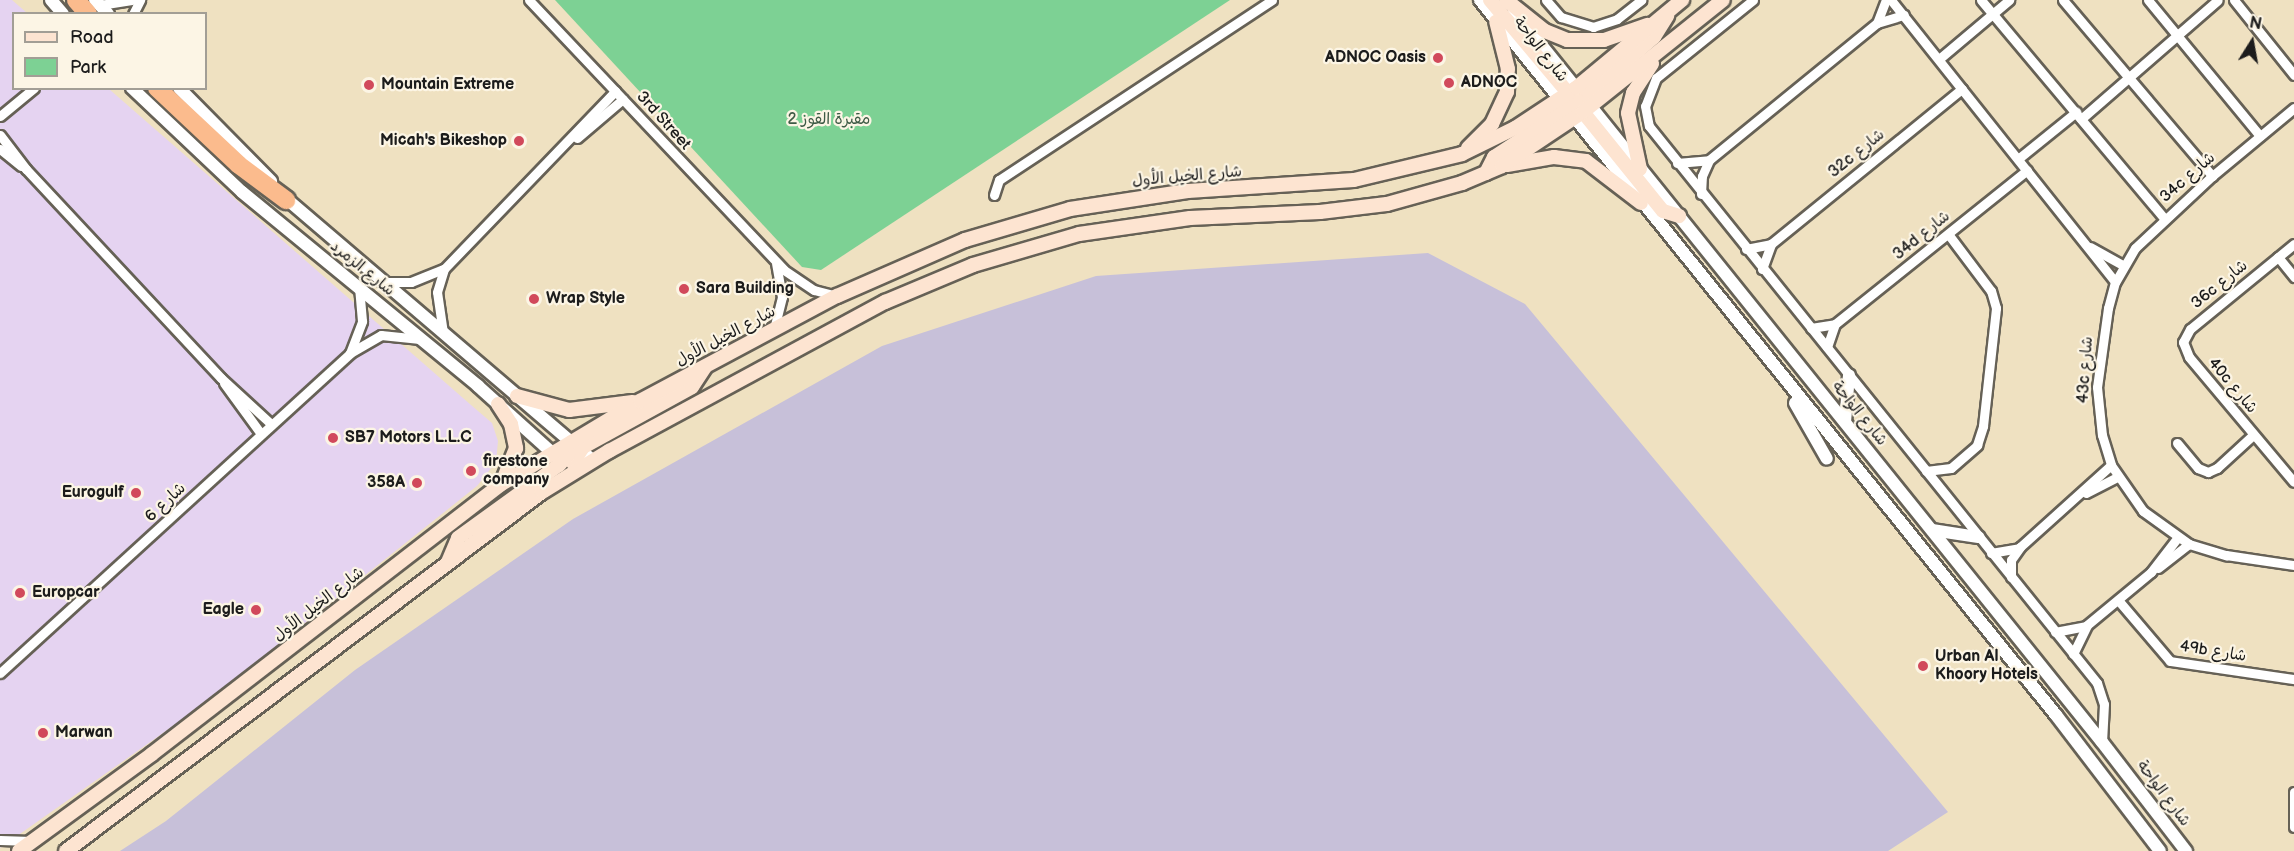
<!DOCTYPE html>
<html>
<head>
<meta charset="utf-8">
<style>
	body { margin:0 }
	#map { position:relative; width:2294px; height:851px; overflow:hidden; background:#efe1c1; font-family:"Balsamiq Sans","Playpen Sans Arabic",sans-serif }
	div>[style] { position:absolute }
	.built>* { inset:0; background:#e5d3f1 }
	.industrial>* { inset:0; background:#c7c0d9 }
	.green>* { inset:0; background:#7dd194 }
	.roads { filter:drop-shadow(2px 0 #666156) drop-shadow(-2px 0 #666156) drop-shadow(0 2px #666156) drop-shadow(0 -2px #666156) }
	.minor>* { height:9px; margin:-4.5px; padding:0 4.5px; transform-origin:4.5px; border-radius:4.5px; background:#fff }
	.tertiary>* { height:12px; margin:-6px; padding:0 6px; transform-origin:6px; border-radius:6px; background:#fff }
	.secondary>* { height:14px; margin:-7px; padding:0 7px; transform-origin:7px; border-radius:7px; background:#fde4d1 }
	.motorway>* { height:18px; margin:-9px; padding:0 9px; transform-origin:9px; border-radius:9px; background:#fbbb8d }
	.dots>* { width:16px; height:16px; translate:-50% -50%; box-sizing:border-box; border:3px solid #fcf5e5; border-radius:50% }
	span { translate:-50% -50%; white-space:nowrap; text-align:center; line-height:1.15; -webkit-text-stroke:4.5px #fcf5e5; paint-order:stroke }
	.street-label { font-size:16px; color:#1c1c1c }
	.poi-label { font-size:16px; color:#1c1c1c; font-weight:700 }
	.right { translate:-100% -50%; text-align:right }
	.left { translate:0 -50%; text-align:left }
	.park-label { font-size:16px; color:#3e5b46 }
	.legend { position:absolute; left:12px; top:12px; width:195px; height:78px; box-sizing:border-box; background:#fcf5e5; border:2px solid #a29e95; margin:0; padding:8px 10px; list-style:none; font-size:18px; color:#1c1c1c }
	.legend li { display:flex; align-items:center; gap:12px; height:30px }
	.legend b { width:30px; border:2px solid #a29e95 }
	.north { position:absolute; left:2222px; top:12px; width:60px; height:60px; -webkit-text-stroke:4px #fcf5e5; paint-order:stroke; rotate:11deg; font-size:16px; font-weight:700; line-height:24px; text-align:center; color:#1c1c1c }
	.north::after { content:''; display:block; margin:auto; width:21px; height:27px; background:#1c1c1c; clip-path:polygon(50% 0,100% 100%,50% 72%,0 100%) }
</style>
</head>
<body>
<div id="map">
	<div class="built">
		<div style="clip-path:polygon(0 0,12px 0,27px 13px,14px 14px,14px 88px,109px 89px,471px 405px,492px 423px,498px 441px,496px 462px,477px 486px,197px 709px,0 848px)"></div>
	</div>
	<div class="industrial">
		<div style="clip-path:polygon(1428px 253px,1525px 304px,1948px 812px,1888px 851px,120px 851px,166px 821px,355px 670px,573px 519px,882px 346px,1096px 276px)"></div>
	</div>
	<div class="green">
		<div style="clip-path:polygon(555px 0,1230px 0,821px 270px,802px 267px)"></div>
	</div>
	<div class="roads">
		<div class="minor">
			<div style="left:529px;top:0;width:371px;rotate:46.6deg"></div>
			<div style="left:784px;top:270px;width:36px;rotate:34deg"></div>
			<div style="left:814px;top:290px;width:24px;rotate:15deg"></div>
			<div style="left:1546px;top:0;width:23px;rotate:49deg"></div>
			<div style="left:1561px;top:17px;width:34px;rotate:17deg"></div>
			<div style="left:1593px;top:27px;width:25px;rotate:-18deg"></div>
			<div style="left:1617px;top:19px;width:31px;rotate:-38deg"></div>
			<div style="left:1753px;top:0;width:124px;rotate:141.2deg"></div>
			<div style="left:1656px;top:78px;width:30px;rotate:111deg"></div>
			<div style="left:1645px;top:106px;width:20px;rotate:79deg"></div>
			<div style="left:1649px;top:126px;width:715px;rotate:51.19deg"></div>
			<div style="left:2097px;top:683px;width:22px;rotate:72deg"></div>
			<div style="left:2104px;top:704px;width:38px;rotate:93deg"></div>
			<div style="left:1891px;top:0;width:360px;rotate:51.5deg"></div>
			<div style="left:1981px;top:0;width:285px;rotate:50deg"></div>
			<div style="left:2063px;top:0;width:231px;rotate:49.7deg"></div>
			<div style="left:2148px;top:0;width:176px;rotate:50.5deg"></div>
			<div style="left:2234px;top:0;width:96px;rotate:51.3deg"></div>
			<div style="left:100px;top:5px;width:32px;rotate:-9deg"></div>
			<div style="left:133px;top:14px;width:16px;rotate:-63deg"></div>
			<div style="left:1877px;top:23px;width:25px;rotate:-69deg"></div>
			<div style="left:1939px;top:59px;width:92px;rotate:-40.1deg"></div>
			<div style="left:2294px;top:108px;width:107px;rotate:140.3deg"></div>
			<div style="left:2212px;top:176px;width:105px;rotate:136.9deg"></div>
			<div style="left:2135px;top:248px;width:39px;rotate:120deg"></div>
			<div style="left:2115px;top:282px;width:27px;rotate:105deg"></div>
			<div style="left:2108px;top:308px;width:80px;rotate:97.9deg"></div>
			<div style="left:2097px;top:387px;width:48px;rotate:84.1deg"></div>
			<div style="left:2102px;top:435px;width:31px;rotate:73deg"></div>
			<div style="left:2111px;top:465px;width:56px;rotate:55.2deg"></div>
			<div style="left:2143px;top:511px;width:57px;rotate:35.7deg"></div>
			<div style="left:2189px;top:544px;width:39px;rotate:17deg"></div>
			<div style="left:2226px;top:555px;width:69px;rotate:8.4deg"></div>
			<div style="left:0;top:116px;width:44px;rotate:-39.5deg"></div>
			<div style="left:2081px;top:119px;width:181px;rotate:-41deg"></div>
			<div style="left:0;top:135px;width:43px;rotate:52.6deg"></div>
			<div style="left:26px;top:169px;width:286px;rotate:47deg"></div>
			<div style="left:221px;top:378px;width:68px;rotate:42.6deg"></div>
			<div style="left:577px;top:138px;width:60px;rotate:-40.3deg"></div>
			<div style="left:0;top:149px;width:27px;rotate:39deg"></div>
			<div style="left:2018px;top:159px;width:75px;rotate:-39deg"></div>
			<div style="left:1677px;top:163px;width:32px;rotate:-5deg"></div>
			<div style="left:1709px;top:160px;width:217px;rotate:-39.2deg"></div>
			<div style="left:1877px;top:23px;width:28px;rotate:-17deg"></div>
			<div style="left:1701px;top:194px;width:18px;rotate:-87deg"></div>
			<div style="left:1702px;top:176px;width:17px;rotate:-66deg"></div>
			<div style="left:994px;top:195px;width:16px;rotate:-72deg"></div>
			<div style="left:999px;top:180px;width:327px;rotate:-33.4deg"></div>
			<div style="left:2294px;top:244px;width:134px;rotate:140.7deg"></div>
			<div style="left:2190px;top:329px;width:15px;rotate:118deg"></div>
			<div style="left:2183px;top:342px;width:16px;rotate:68deg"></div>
			<div style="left:2189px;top:357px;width:163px;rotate:50deg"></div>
			<div style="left:2090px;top:247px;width:38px;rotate:29deg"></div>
			<div style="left:1746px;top:249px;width:25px;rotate:-11deg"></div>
			<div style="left:1771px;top:244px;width:246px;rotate:-39.1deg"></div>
			<div style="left:2278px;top:257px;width:26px;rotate:51deg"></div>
			<div style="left:1762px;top:269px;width:27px;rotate:-70deg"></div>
			<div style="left:383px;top:282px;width:28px"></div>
			<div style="left:411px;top:282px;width:35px;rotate:-22deg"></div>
			<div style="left:444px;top:269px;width:247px;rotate:-46.1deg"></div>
			<div style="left:1811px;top:328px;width:24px;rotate:-9deg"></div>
			<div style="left:1835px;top:324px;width:246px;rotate:-38.7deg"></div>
			<div style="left:774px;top:329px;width:33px;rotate:-76deg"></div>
			<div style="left:782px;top:297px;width:34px;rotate:-100deg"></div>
			<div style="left:443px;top:333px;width:41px;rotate:-98.3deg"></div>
			<div style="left:437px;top:292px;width:24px;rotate:-73deg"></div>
			<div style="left:1827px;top:347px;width:24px;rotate:-71deg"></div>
			<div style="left:350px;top:353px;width:34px;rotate:-69deg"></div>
			<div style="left:362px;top:321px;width:33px;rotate:-95deg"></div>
			<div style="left:224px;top:383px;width:63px;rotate:54deg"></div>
			<div style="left:2177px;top:443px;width:33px;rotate:50deg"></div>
			<div style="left:2198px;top:468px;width:11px;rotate:22deg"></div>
			<div style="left:2208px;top:472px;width:10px;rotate:-24deg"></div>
			<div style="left:2217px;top:468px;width:49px;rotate:-42.5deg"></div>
			<div style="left:1926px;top:471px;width:25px;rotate:-7deg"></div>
			<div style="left:1951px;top:468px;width:35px;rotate:-41deg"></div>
			<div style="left:1977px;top:445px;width:20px;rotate:-72deg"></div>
			<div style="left:1983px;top:426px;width:119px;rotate:-83.7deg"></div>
			<div style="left:1996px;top:308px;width:18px;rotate:-106deg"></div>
			<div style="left:1991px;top:291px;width:71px;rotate:-127deg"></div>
			<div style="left:2086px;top:493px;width:35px;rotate:-27deg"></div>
			<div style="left:1991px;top:553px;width:27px;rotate:-10deg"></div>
			<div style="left:2158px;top:568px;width:39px;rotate:-38deg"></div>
			<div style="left:2011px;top:577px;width:17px;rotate:-90deg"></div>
			<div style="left:2011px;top:560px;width:16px;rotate:-55deg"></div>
			<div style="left:2020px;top:547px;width:122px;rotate:-42deg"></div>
			<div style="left:2118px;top:600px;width:80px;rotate:49.6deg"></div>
			<div style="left:2170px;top:661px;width:125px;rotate:8.3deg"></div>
			<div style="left:2055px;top:632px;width:31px;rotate:-11deg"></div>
			<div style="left:2073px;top:654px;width:32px;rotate:-64deg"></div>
			<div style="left:2087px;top:625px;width:83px;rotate:-39.6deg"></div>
			<div style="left:2151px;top:572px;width:44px;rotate:-52.4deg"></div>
			<div style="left:0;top:673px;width:474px;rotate:-42.4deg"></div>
			<div style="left:350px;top:353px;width:36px;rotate:-30deg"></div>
			<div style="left:381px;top:335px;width:39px;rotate:6deg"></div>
			<div style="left:2294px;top:792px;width:35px;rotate:90deg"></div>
			<div style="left:0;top:840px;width:31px;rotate:2deg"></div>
		</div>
		<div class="tertiary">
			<div style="left:51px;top:0;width:18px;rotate:49deg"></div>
			<div style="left:95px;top:0;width:19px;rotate:47deg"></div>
			<div style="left:1480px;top:0;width:918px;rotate:51.15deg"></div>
			<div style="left:2056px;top:715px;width:171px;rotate:52.6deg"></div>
			<div style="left:1514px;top:11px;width:938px;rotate:51.19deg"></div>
			<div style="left:2102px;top:742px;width:138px;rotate:52.4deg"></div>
			<div style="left:132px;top:88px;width:151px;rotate:43.4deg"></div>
			<div style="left:242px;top:192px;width:306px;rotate:39.4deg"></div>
			<div style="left:478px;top:386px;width:109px;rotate:42deg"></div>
			<div style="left:179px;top:88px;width:131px;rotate:45.3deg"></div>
			<div style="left:282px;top:195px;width:409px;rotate:40.5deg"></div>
			<div style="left:1795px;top:403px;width:64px;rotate:60.3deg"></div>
			<div style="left:1845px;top:422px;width:47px;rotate:-85.1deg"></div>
			<div style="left:1932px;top:530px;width:47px;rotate:8.7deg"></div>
		</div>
		<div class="secondary">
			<div style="left:1490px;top:0;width:129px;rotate:50deg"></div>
			<div style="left:1506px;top:0;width:50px;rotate:38.5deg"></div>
			<div style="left:1545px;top:31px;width:24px;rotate:22deg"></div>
			<div style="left:1567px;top:40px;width:37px"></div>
			<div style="left:1604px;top:40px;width:46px;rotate:-19.2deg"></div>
			<div style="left:1558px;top:100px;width:28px;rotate:26deg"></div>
			<div style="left:1583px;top:112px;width:127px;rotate:51.1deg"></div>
			<div style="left:1663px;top:211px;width:17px;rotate:17deg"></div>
			<div style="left:1575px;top:114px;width:14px;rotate:-65deg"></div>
			<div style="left:1581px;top:101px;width:97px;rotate:-41.2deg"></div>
			<div style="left:1654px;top:37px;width:25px;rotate:-58deg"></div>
			<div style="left:1468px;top:148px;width:34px;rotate:-45deg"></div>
			<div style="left:1492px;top:124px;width:35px;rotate:-65deg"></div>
			<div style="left:1507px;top:92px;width:23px;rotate:-88deg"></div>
			<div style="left:1508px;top:69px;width:49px;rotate:-104deg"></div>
			<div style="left:1507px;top:165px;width:48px;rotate:-9.7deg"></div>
			<div style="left:1554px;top:157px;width:32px;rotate:7deg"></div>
			<div style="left:1586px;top:161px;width:69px;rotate:37.4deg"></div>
			<div style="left:1640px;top:169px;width:57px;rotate:-102.1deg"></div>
			<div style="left:1628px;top:113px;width:21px;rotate:-76deg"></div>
			<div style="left:1633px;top:93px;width:35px;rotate:-57deg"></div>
			<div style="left:1486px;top:173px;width:18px;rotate:-63deg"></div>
			<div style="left:1494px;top:157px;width:86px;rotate:-33.1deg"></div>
			<div style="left:1566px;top:110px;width:15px;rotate:-48deg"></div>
			<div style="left:517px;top:396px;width:54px;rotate:15.1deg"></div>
			<div style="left:569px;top:410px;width:64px;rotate:-7.2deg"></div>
			<div style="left:498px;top:404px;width:24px;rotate:57deg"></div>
			<div style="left:511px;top:424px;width:25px;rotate:78deg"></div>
			<div style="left:516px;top:448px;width:35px;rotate:112deg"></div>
			<div style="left:573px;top:463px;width:19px;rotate:-58deg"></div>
			<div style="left:583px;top:447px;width:124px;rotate:-28.8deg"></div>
			<div style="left:692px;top:387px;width:24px;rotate:-57deg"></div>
			<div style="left:448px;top:562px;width:26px;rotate:-67deg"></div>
			<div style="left:458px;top:538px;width:125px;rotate:-35.9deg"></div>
			<div style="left:559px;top:465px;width:13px;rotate:-48deg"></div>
			<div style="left:568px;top:455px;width:13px;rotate:-77deg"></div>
			<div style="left:19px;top:851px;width:165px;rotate:-36.1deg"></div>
			<div style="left:152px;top:754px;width:440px;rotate:-37.7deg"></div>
			<div style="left:500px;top:485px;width:163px;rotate:-31deg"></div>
			<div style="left:640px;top:401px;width:223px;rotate:-28.1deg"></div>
			<div style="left:837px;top:296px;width:140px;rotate:-23.6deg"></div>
			<div style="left:965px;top:240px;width:109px;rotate:-16.4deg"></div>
			<div style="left:1070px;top:209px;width:119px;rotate:-8.7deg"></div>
			<div style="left:1188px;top:191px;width:166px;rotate:-3.8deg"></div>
			<div style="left:1354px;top:180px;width:111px;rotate:-13.5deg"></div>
			<div style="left:1462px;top:154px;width:59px;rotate:-26.1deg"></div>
			<div style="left:1515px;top:128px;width:73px;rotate:-33.3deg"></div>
			<div style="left:1576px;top:88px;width:138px;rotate:-39.7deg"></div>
			<div style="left:66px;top:851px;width:596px;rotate:-37.02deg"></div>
			<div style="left:542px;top:492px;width:79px;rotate:-31.5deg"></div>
			<div style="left:609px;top:451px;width:314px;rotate:-28.4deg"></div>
			<div style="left:885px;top:302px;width:95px;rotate:-22.8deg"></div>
			<div style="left:973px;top:265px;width:110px;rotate:-16.3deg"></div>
			<div style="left:1079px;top:234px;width:112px;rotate:-8.2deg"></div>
			<div style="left:1190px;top:218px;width:130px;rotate:-2.6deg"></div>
			<div style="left:1320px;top:212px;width:67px;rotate:-6.8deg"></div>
			<div style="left:1387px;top:204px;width:78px;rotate:-15.6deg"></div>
			<div style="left:1462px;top:183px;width:43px;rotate:-23deg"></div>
			<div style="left:1502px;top:166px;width:97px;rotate:-33.7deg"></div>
			<div style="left:1583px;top:112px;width:179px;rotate:-38.7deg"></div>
		</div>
		<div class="motorway">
			<div style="left:76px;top:0;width:18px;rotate:49deg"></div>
			<div style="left:157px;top:88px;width:112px;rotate:43.2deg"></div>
			<div style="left:239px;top:165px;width:59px;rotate:36.7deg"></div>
		</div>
	</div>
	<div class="dots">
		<div style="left:1438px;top:58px;background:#d1495b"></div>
		<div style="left:1449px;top:83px;background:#d1495b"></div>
		<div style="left:369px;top:85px;background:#d1495b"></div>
		<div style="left:519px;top:141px;background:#d1495b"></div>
		<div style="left:684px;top:289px;background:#d1495b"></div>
		<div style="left:534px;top:299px;background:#d1495b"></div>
		<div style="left:333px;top:438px;background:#d1495b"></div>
		<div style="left:471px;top:471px;background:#d1495b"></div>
		<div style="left:417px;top:483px;background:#d1495b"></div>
		<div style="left:136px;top:493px;background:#d1495b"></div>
		<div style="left:20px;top:593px;background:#d1495b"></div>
		<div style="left:256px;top:610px;background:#d1495b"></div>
		<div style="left:1923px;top:666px;background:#d1495b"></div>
		<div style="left:43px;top:733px;background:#d1495b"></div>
	</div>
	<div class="street-label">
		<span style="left:1540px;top:50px;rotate:52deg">شارع الواحة</span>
		<span style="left:663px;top:121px;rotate:48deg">3rd Street</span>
		<span style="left:1857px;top:154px;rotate:-39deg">32c شارع</span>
		<span style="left:1187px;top:177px;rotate:-5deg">شارع الخيل الأول</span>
		<span style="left:2188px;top:178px;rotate:-41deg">34c شارع</span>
		<span style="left:1922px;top:236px;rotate:-39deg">34d شارع</span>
		<span style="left:362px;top:269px;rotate:39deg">شارع الزمرد</span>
		<span style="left:2220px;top:285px;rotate:-39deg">36c شارع</span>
		<span style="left:726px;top:337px;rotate:-28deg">شارع الخيل الأول</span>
		<span style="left:2086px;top:370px;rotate:-86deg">43c شارع</span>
		<span style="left:2232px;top:386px;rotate:50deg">40c شارع</span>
		<span style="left:1859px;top:414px;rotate:51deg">شارع الواحة</span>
		<span style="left:166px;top:503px;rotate:-43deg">شارع 6</span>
		<span style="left:319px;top:605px;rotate:-38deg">شارع الخيل الأول</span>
		<span style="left:2213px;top:652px;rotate:9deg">49b شارع</span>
		<span style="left:2163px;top:794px;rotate:53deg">شارع الواحة</span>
	</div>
	<div class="poi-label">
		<span class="right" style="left:1426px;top:58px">ADNOC Oasis</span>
		<span class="left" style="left:1461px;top:83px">ADNOC</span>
		<span class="left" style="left:381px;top:85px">Mountain Extreme</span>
		<span class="right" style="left:507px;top:141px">Micah's Bikeshop</span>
		<span class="left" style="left:696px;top:289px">Sara Building</span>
		<span class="left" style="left:546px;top:299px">Wrap Style</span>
		<span class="left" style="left:345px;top:438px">SB7 Motors L.L.C</span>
		<span class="left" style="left:483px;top:471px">firestone<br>company</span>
		<span class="right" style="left:405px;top:483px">358A</span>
		<span class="right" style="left:124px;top:493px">Eurogulf</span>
		<span class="left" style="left:32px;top:593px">Europcar</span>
		<span class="right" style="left:244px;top:610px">Eagle</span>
		<span class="left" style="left:1935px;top:666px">Urban Al<br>Khoory Hotels</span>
		<span class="left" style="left:55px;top:733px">Marwan</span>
	</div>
	<div class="park-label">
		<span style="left:829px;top:120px">مقبرة القوز 2</span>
	</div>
	<ul class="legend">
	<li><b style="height:8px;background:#fde4d1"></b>Road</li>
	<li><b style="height:16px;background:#7dd194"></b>Park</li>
	</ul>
	<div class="north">N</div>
</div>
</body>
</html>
